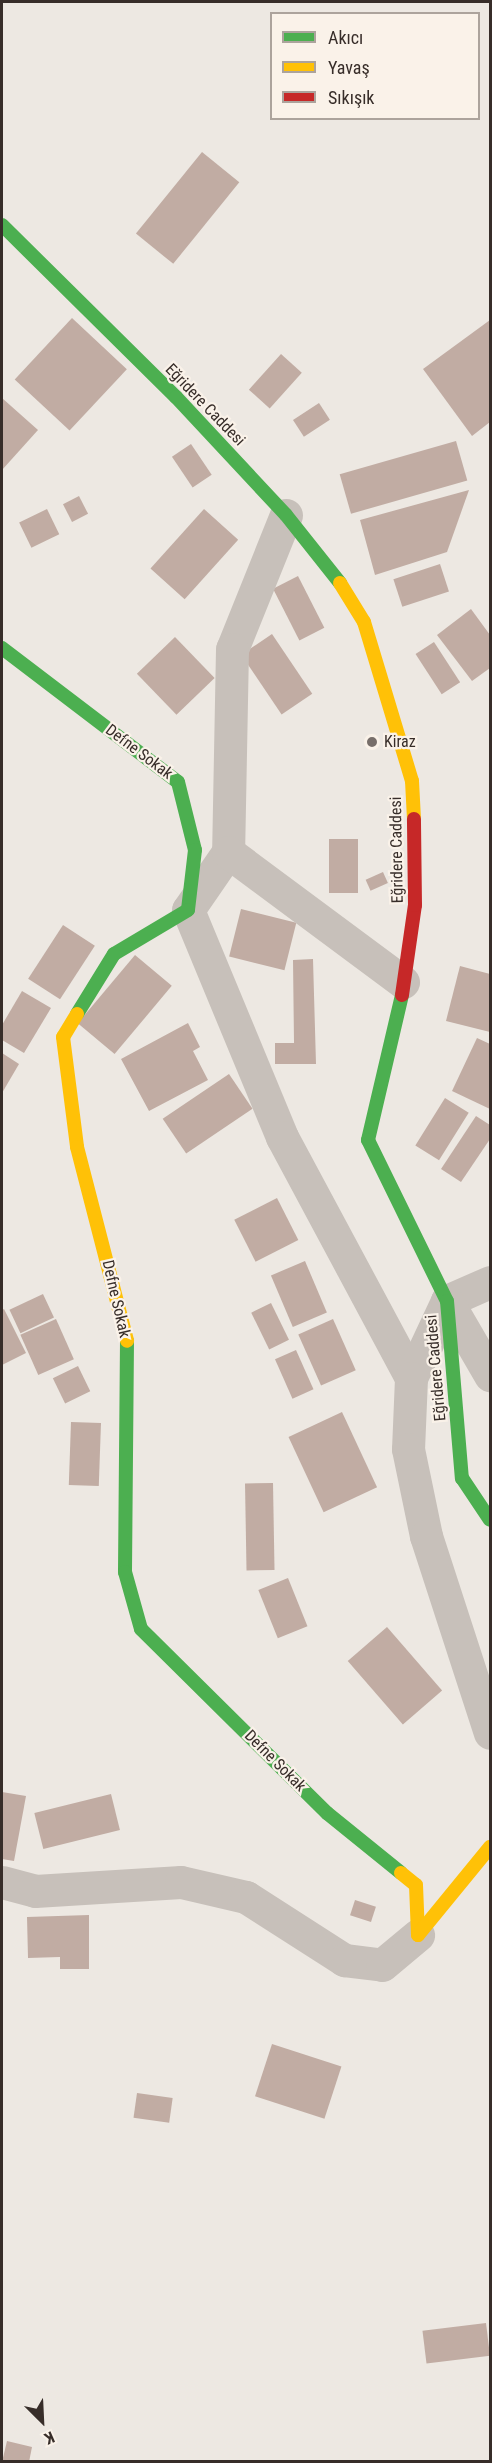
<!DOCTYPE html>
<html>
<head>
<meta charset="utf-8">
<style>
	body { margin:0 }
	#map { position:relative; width:492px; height:2463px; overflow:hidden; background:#ede8e2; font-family:"Roboto Condensed",sans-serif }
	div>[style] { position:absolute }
	.building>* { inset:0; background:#c1aca3; transform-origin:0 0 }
	.street>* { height:33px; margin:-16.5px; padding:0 16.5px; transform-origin:16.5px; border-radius:16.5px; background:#c7c0ba }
	.fast>* { height:14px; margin:-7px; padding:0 7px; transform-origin:7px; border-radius:7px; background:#4caf50 }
	.slow>* { height:14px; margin:-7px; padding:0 7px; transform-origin:7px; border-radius:7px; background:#ffc107 }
	.jam>* { height:14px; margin:-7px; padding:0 7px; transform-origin:7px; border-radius:7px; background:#c62828 }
	.dots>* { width:16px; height:16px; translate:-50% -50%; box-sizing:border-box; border:3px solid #faf2e9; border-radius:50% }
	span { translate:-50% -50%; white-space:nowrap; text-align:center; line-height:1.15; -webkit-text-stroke:4.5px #faf2e9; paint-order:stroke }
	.street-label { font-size:16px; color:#372d29 }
	.poi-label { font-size:16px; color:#372d29 }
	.left { translate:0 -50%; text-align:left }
	.frame { position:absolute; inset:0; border:3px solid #372d29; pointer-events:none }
	.legend { position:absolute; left:270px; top:12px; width:210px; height:108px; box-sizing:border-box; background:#faf2e9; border:2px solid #aca39c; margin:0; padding:8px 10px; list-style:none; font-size:18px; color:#372d29 }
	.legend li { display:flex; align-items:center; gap:12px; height:30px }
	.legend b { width:30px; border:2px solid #aca39c }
	.north { position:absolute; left:12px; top:2391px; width:60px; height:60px; -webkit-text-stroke:4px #faf2e9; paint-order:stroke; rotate:156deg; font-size:16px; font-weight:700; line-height:24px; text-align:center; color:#372d29 }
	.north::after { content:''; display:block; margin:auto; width:21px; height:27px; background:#372d29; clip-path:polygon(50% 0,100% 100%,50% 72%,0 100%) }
</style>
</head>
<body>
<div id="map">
	<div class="building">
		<div style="left:202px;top:152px;width:48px;height:105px;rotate:39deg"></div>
		<div style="left:72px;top:318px;width:75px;height:84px;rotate:43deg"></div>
		<div style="clip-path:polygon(490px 320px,490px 422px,472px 436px,423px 369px)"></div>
		<div style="left:281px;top:354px;width:28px;height:48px;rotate:42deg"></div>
		<div style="clip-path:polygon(2px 398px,38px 430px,2px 470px)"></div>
		<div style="left:319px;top:403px;width:20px;height:31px;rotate:57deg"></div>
		<div style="left:456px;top:441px;width:41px;height:121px;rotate:74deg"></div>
		<div style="left:191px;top:444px;width:37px;height:23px;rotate:56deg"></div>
		<div style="clip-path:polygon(469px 490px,447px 552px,375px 575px,360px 520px)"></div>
		<div style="left:79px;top:496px;width:20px;height:18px;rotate:63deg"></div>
		<div style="left:47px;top:509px;width:28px;height:31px;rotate:64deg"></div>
		<div style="left:204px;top:509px;width:46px;height:80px;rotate:42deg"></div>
		<div style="left:440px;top:564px;width:29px;height:49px;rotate:72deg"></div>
		<div style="left:298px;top:576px;width:58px;height:28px;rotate:63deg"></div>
		<div style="clip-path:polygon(471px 609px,490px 635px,490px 668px,472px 681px,437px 635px)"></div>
		<div style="left:272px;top:634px;width:72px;height:37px;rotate:56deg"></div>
		<div style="left:175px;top:637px;width:57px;height:53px;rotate:46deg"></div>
		<div style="left:434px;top:642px;width:48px;height:22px;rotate:57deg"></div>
		<div style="left:329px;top:839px;width:29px;height:54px"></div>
		<div style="left:383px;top:872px;width:12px;height:19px;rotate:66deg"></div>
		<div style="left:241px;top:909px;width:57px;height:49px;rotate:14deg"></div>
		<div style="left:63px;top:925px;width:38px;height:64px;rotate:33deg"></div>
		<div style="left:135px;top:955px;width:48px;height:89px;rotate:40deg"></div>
		<div style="clip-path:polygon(313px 959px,316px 1064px,275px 1064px,275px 1043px,294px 1043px,293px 960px)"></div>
		<div style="clip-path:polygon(460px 966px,490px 974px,490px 1032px,446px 1021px)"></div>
		<div style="clip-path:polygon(22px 991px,51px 1008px,24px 1053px,2px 1040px,2px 1025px)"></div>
		<div style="clip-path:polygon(188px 1023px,200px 1047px,193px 1051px,208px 1080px,149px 1111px,121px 1059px)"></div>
		<div style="clip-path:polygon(477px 1038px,490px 1044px,490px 1109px,452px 1091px)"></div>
		<div style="clip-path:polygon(2px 1053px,19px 1064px,2px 1093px)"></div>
		<div style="left:229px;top:1074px;width:42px;height:80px;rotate:56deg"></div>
		<div style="left:445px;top:1098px;width:28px;height:56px;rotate:32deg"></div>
		<div style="clip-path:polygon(476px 1116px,490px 1125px,490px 1139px,461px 1182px,441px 1169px)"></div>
		<div style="left:277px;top:1198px;width:47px;height:48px;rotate:63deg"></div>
		<div style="left:305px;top:1261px;width:56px;height:37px;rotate:67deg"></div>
		<div style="left:43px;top:1294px;width:26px;height:37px;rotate:65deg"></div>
		<div style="left:271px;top:1303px;width:41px;height:22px;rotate:64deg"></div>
		<div style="clip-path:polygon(4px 1309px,26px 1353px,2px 1365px,2px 1310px)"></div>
		<div style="left:56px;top:1319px;width:44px;height:39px;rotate:66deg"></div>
		<div style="left:333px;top:1319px;width:56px;height:38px;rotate:66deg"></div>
		<div style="left:296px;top:1350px;width:43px;height:23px;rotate:66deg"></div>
		<div style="left:78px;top:1366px;width:28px;height:28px;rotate:64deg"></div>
		<div style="left:342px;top:1412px;width:83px;height:59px;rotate:65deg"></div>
		<div style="left:71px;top:1422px;width:30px;height:63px;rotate:2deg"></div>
		<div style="left:273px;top:1483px;width:87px;height:28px;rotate:89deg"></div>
		<div style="left:288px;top:1578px;width:52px;height:32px;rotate:68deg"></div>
		<div style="left:387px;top:1627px;width:84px;height:52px;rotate:49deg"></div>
		<div style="clip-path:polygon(2px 1792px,26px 1796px,14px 1861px,2px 1859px)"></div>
		<div style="left:111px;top:1794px;width:37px;height:79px;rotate:76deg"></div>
		<div style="left:355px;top:1900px;width:22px;height:16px;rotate:18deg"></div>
		<div style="clip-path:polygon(89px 1915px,89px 1969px,60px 1969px,60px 1957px,28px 1958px,27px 1917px)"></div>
		<div style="left:272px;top:2044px;width:73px;height:55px;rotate:18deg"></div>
		<div style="left:137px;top:2093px;width:36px;height:25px;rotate:8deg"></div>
		<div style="left:486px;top:2323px;width:33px;height:64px;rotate:83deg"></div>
		<div style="clip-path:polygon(7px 2441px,32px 2447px,29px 2462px,2px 2462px)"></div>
	</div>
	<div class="street">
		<div style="left:286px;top:515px;width:144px;rotate:111.9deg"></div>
		<div style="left:232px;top:649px;width:203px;rotate:91.1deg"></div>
		<div style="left:228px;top:852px;width:70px;rotate:124.6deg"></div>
		<div style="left:188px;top:910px;width:246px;rotate:67.5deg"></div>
		<div style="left:282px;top:1137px;width:273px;rotate:61.8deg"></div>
		<div style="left:228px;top:852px;width:218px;rotate:36.6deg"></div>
		<div style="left:490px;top:1282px;width:47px;rotate:156.2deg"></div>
		<div style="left:447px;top:1301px;width:85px;rotate:115.1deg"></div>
		<div style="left:411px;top:1378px;width:71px;rotate:92.4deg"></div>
		<div style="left:408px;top:1449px;width:89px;rotate:78.3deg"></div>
		<div style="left:426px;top:1536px;width:207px;rotate:72deg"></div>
		<div style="left:447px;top:1301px;width:86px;rotate:59.8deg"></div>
		<div style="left:2px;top:1882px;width:34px;rotate:15deg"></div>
		<div style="left:35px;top:1891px;width:146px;rotate:-3.5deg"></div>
		<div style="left:181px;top:1882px;width:67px;rotate:13deg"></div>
		<div style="left:246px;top:1897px;width:117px;rotate:32.7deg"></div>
		<div style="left:344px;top:1960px;width:38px;rotate:7deg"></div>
		<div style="left:382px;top:1965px;width:47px;rotate:-39.8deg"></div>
	</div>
	<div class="fast">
		<div style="left:2px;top:225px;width:245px;rotate:44.7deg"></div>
		<div style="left:176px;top:397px;width:161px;rotate:47deg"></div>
		<div style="left:286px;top:515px;width:87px;rotate:51.5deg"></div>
		<div style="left:2px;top:648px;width:221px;rotate:37.3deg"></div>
		<div style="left:178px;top:782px;width:70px;rotate:76deg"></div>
		<div style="left:195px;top:850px;width:60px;rotate:96.7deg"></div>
		<div style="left:188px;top:910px;width:86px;rotate:149.3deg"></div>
		<div style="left:114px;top:954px;width:70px;rotate:121.7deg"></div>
		<div style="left:402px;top:995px;width:149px;rotate:103.2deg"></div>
		<div style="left:368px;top:1140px;width:179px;rotate:63.9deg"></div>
		<div style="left:447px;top:1301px;width:178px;rotate:85.2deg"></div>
		<div style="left:462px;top:1478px;width:50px;rotate:56.3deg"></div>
		<div style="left:127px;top:1341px;width:231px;rotate:90.5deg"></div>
		<div style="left:125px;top:1572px;width:59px;rotate:74.3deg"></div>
		<div style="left:141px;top:1629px;width:262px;rotate:44.7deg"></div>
		<div style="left:327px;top:1813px;width:95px;rotate:39deg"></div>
	</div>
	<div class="slow">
		<div style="left:340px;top:583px;width:46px;rotate:58.4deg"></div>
		<div style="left:364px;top:622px;width:166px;rotate:73.2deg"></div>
		<div style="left:412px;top:781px;width:38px;rotate:87deg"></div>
		<div style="left:77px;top:1014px;width:27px;rotate:121deg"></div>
		<div style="left:63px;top:1037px;width:111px;rotate:82.7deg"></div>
		<div style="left:77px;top:1147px;width:200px;rotate:75.5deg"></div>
		<div style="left:401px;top:1873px;width:19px;rotate:39deg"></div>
		<div style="left:416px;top:1885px;width:50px;rotate:87.7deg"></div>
		<div style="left:418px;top:1935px;width:114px;rotate:-50.7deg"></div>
	</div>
	<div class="jam">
		<div style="left:402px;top:995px;width:91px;rotate:-81.8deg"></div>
		<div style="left:415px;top:905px;width:86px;rotate:-90.7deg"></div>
	</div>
	<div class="dots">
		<div style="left:372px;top:742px;background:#776e6a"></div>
	</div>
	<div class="street-label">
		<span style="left:205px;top:405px;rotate:46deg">Eğridere Caddesi</span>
		<span style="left:139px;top:752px;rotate:37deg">Defne Sokak</span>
		<span style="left:397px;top:850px;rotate:-91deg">Eğridere Caddesi</span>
		<span style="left:116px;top:1299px;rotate:77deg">Defne Sokak</span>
		<span style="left:436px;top:1368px;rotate:-95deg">Eğridere Caddesi</span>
		<span style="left:275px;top:1761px;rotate:45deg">Defne Sokak</span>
	</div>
	<div class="poi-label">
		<span class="left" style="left:384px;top:742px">Kiraz</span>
	</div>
	<div class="frame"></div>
	<ul class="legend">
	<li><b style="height:8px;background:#4caf50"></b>Akıcı</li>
	<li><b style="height:8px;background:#ffc107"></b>Yavaş</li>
	<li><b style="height:8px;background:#c62828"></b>Sıkışık</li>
	</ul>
	<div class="north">K</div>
</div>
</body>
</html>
